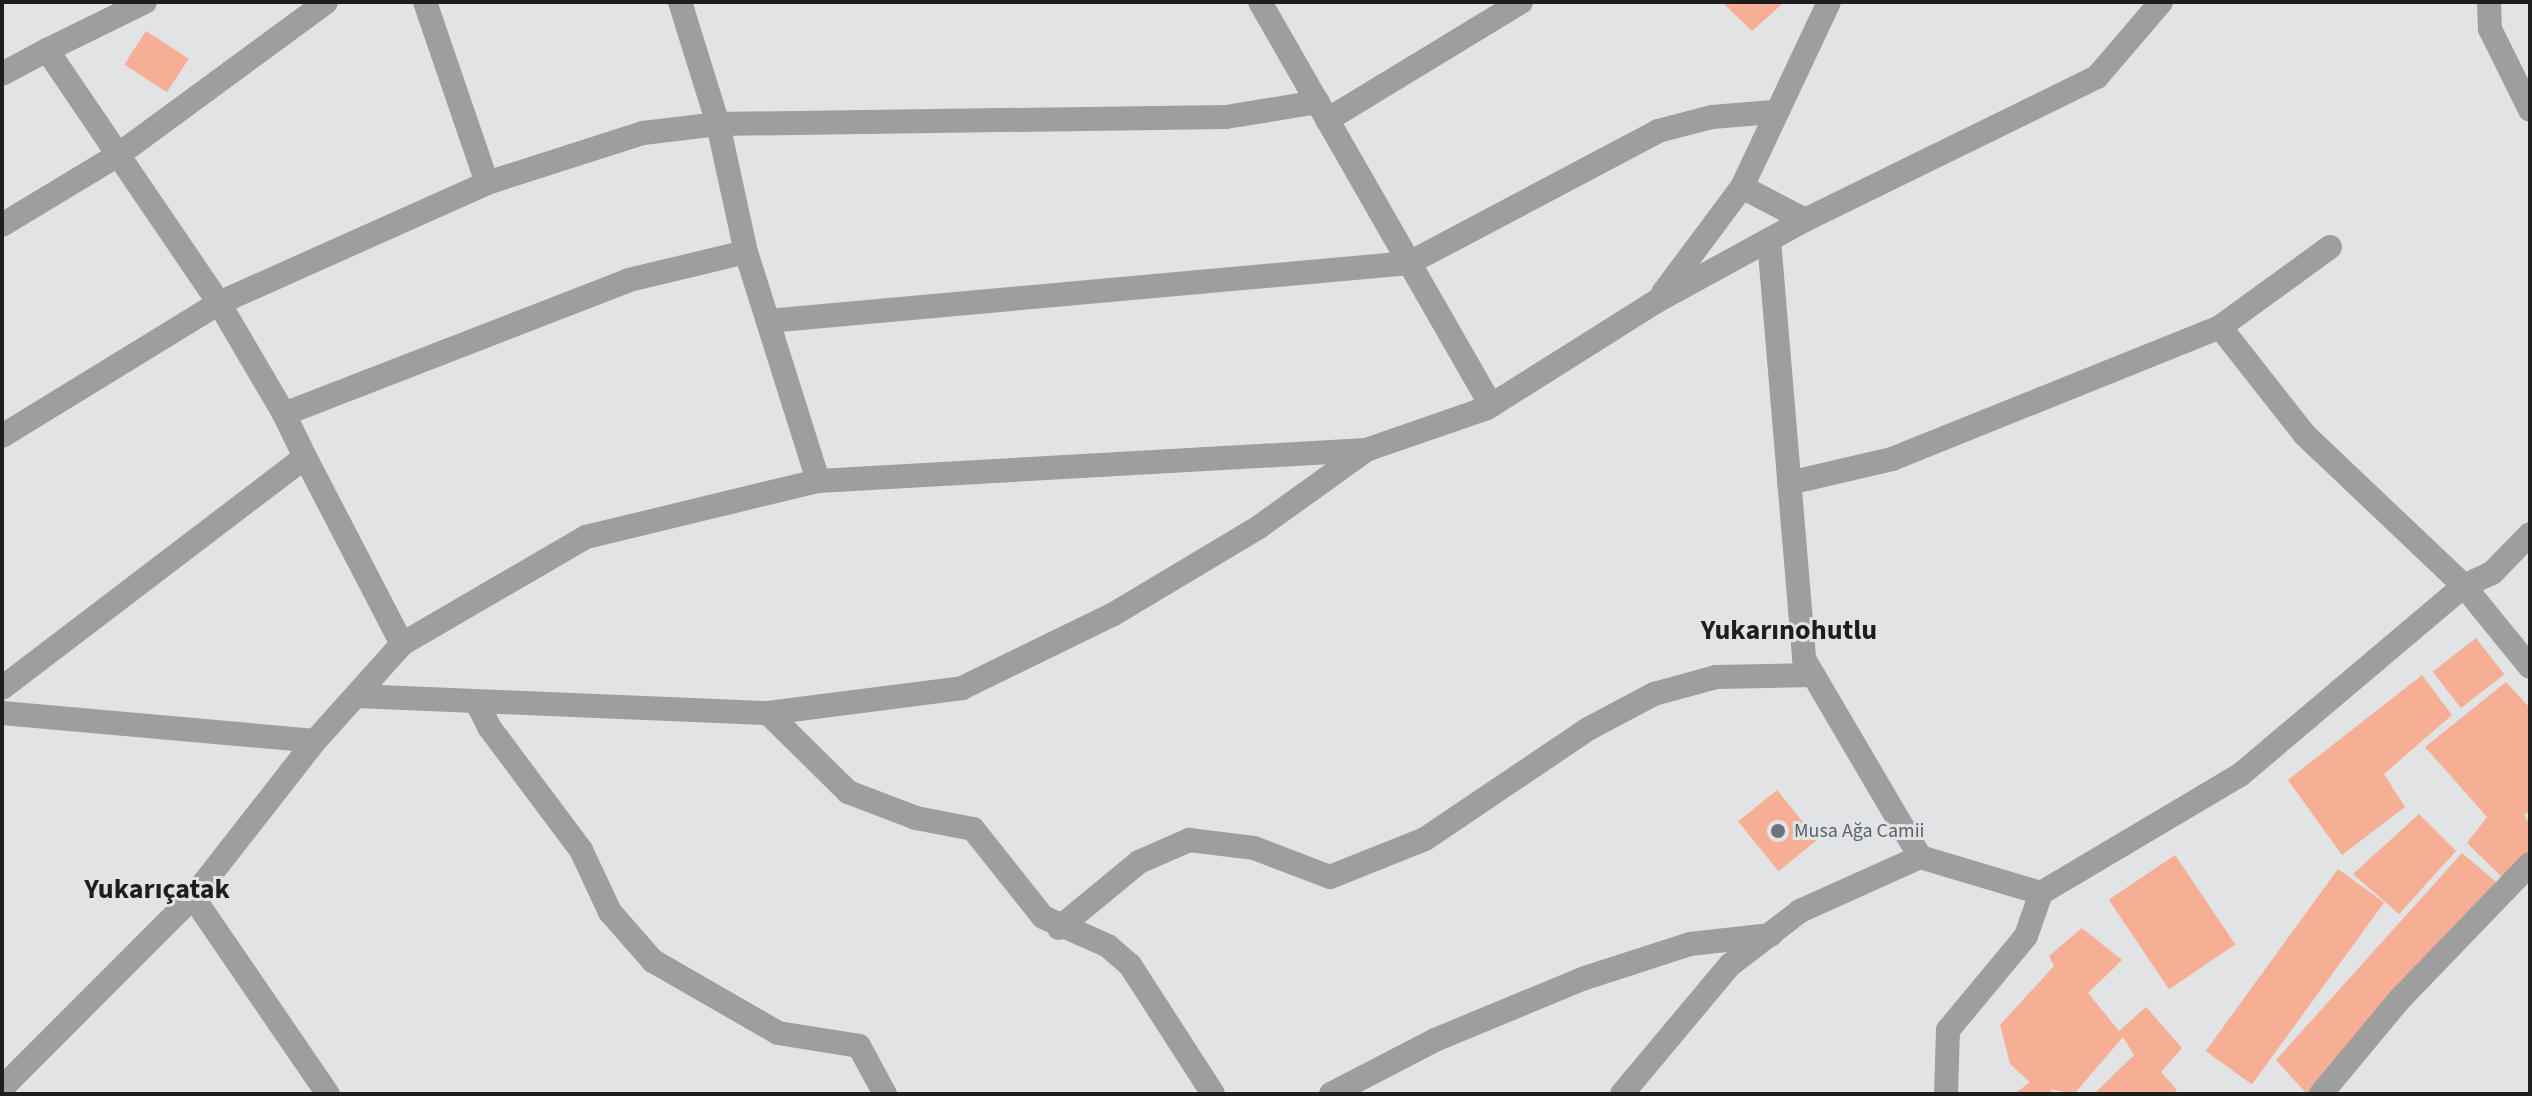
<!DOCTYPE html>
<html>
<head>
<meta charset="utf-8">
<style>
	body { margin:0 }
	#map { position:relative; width:2532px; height:1096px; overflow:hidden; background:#e1e3e5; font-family:"Source Sans 3",sans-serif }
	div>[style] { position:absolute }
	.building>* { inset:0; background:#f6af94; transform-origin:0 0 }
	.street>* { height:24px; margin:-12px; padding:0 12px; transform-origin:12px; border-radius:12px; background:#9f9e9e }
	.dots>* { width:22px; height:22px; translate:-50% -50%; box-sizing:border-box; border:4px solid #e1e3e5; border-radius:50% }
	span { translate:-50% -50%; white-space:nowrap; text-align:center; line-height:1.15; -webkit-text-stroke:6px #e1e3e5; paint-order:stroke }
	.worship-label { font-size:20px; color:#5b616d }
	.left { translate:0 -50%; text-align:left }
	.district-label { font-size:28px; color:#1e1e1f; font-weight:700 }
	.frame { position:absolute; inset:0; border:4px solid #1e1e1f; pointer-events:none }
</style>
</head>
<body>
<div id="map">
	<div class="building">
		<div style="clip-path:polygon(1722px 2px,1778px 2px,1781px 5px,1752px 31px)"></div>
		<div style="left:146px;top:31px;width:51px;height:40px;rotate:33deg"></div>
		<div style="left:2476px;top:638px;width:46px;height:55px;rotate:52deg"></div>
		<div style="clip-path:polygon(2422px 675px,2452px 715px,2384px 774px,2405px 807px,2342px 855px,2288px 780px)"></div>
		<div style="clip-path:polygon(2506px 682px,2530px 708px,2530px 811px,2524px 815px,2530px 825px,2530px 857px,2506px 881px,2467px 843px,2487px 817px,2425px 747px)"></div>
		<div style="left:1777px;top:790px;width:64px;height:50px;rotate:51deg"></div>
		<div style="clip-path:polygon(2419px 814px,2456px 851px,2399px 914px,2353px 874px)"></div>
		<div style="clip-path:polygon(2462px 853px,2502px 887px,2315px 1094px,2307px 1094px,2276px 1060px)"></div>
		<div style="left:2175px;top:855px;width:108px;height:80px;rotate:56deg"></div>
		<div style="left:2338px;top:869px;width:57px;height:225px;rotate:36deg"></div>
		<div style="clip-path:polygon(2082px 928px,2122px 960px,2088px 993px,2119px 1031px,2146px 1007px,2182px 1048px,2161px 1072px,2177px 1090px,2173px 1094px,2094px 1094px,2134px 1055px,2123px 1037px,2074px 1094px,2050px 1089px,2055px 1094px,2014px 1094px,2030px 1082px,2010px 1064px,2000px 1025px,2054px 966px,2049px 956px)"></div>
	</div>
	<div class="street">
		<div style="left:425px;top:2px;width:191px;rotate:71.1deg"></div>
		<div style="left:680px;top:2px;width:128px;rotate:72.7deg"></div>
		<div style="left:718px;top:124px;width:131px;rotate:77.7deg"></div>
		<div style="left:746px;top:252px;width:240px;rotate:72.5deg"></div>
		<div style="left:1260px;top:2px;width:465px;rotate:60.2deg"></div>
		<div style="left:2489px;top:2px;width:27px;rotate:88deg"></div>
		<div style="left:2490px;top:29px;width:90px;rotate:63.7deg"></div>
		<div style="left:47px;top:50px;width:109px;rotate:-26.1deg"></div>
		<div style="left:2px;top:74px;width:51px;rotate:-28.1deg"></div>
		<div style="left:47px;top:50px;width:306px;rotate:55.8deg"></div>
		<div style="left:219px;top:303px;width:129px;rotate:59.6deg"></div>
		<div style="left:284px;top:414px;width:370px;rotate:-21.2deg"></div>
		<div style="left:629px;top:280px;width:120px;rotate:-13.5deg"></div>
		<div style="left:1327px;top:120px;width:227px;rotate:-31.3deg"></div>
		<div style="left:1742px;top:187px;width:71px;rotate:27.6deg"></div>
		<div style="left:1805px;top:220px;width:325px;rotate:-26.1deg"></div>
		<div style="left:2097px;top:77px;width:99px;rotate:-49.5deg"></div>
		<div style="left:2px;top:225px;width:135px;rotate:-31.1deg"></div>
		<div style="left:118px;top:155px;width:258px;rotate:-36.3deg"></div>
		<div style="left:1769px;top:240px;width:420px;rotate:85.2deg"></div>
		<div style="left:1804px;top:659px;width:229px;rotate:59.6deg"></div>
		<div style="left:1920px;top:857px;width:126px;rotate:16.6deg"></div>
		<div style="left:1663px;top:293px;width:132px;rotate:-53.3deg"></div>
		<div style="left:1742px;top:187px;width:204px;rotate:-64.8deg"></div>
		<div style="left:768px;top:321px;width:644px;rotate:-5.17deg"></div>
		<div style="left:1409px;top:263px;width:282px;rotate:-27.9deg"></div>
		<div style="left:1658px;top:131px;width:56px;rotate:-14.5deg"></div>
		<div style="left:1712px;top:117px;width:61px;rotate:-4.7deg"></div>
		<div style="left:2220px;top:327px;width:136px;rotate:-36deg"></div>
		<div style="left:2px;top:436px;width:255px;rotate:-31.5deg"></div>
		<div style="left:219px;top:303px;width:294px;rotate:-24.1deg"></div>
		<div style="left:487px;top:183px;width:164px;rotate:-17.8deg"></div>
		<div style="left:643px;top:133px;width:76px;rotate:-6.8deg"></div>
		<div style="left:718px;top:124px;width:508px;rotate:-0.79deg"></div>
		<div style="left:1226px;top:117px;width:93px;rotate:-9.3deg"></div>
		<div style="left:305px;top:457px;width:211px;rotate:62.6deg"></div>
		<div style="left:1789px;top:483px;width:106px;rotate:-13.1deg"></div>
		<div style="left:1892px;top:459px;width:354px;rotate:-21.9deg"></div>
		<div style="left:2220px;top:327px;width:137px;rotate:51.8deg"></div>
		<div style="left:2305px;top:435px;width:219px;rotate:43.5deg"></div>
		<div style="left:2464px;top:586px;width:31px;rotate:-25deg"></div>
		<div style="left:2492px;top:573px;width:54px;rotate:-45.7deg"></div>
		<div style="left:2px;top:688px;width:381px;rotate:-37.3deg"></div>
		<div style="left:305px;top:457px;width:48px;rotate:-116deg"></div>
		<div style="left:357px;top:696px;width:411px;rotate:2.4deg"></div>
		<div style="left:768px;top:713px;width:196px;rotate:-7.3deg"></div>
		<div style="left:962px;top:688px;width:167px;rotate:-26deg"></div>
		<div style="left:1112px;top:615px;width:171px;rotate:-30.9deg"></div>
		<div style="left:1259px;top:527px;width:132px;rotate:-35.7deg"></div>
		<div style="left:477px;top:703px;width:27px;rotate:63deg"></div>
		<div style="left:489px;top:727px;width:154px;rotate:53.2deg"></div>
		<div style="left:581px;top:850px;width:68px;rotate:64.9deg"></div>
		<div style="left:610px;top:912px;width:65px;rotate:48.7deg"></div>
		<div style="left:653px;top:961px;width:144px;rotate:29.9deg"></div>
		<div style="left:778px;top:1033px;width:82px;rotate:9.1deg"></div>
		<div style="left:859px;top:1046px;width:55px;rotate:61.6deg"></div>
		<div style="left:2px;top:713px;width:314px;rotate:5.1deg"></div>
		<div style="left:768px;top:713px;width:112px;rotate:44.6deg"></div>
		<div style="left:848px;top:792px;width:73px;rotate:20.9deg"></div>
		<div style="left:916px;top:818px;width:58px;rotate:10.9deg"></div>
		<div style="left:973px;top:829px;width:112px;rotate:51.5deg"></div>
		<div style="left:1043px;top:917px;width:71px;rotate:24deg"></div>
		<div style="left:1108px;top:946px;width:29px;rotate:41deg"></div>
		<div style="left:1130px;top:965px;width:153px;rotate:57.2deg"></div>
		<div style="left:193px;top:897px;width:239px;rotate:55.6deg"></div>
		<div style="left:1059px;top:928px;width:104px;rotate:-39.5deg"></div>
		<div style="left:1139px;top:862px;width:55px;rotate:-23.7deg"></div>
		<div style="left:1189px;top:840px;width:65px;rotate:7deg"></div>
		<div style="left:1254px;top:848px;width:81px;rotate:20.9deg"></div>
		<div style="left:1330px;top:877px;width:102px;rotate:-21.8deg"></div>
		<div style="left:1425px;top:839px;width:197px;rotate:-34deg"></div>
		<div style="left:1588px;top:729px;width:75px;rotate:-27.9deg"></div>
		<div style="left:1654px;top:694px;width:64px;rotate:-15.3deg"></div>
		<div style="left:1716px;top:677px;width:97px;rotate:-1.2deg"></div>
		<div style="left:2px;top:1088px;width:270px;rotate:-45deg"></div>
		<div style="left:193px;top:897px;width:198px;rotate:-52deg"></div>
		<div style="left:315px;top:741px;width:130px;rotate:-48.1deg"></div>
		<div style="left:402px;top:644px;width:213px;rotate:-30.2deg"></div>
		<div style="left:586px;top:537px;width:239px;rotate:-13.6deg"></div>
		<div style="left:818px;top:481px;width:549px;rotate:-3.24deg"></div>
		<div style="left:1366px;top:450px;width:128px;rotate:-19.1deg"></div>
		<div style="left:1487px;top:408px;width:201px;rotate:-32.2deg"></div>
		<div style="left:1657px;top:301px;width:169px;rotate:-28.7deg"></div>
		<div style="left:1331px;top:1094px;width:117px;rotate:-27.4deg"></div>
		<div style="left:1435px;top:1040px;width:162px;rotate:-22.5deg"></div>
		<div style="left:1585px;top:978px;width:110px;rotate:-17.9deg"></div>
		<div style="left:1690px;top:944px;width:81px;rotate:-6.4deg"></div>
		<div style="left:1622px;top:1094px;width:168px;rotate:-50.1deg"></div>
		<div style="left:1730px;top:965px;width:88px;rotate:-37.6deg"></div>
		<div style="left:1800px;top:911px;width:132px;rotate:-24.2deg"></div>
		<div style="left:1946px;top:1094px;width:64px;rotate:-88.2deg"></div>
		<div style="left:1948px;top:1030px;width:122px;rotate:-50.3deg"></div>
		<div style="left:2026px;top:936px;width:46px;rotate:-70.8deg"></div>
		<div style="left:2041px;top:893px;width:231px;rotate:-30.7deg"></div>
		<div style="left:2240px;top:775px;width:293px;rotate:-40.2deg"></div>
		<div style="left:2464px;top:586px;width:104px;rotate:50.8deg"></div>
		<div style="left:2321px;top:1094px;width:124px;rotate:-50.3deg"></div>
		<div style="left:2400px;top:999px;width:187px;rotate:-46.1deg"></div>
	</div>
	<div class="dots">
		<div style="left:1778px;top:831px;background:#6b7280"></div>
	</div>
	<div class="worship-label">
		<span class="left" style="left:1794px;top:831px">Musa Ağa Camii</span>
	</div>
	<div class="district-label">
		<span style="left:1789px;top:630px">Yukarınohutlu</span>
		<span style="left:157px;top:889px">Yukarıçatak</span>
	</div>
	<div class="frame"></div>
</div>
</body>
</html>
